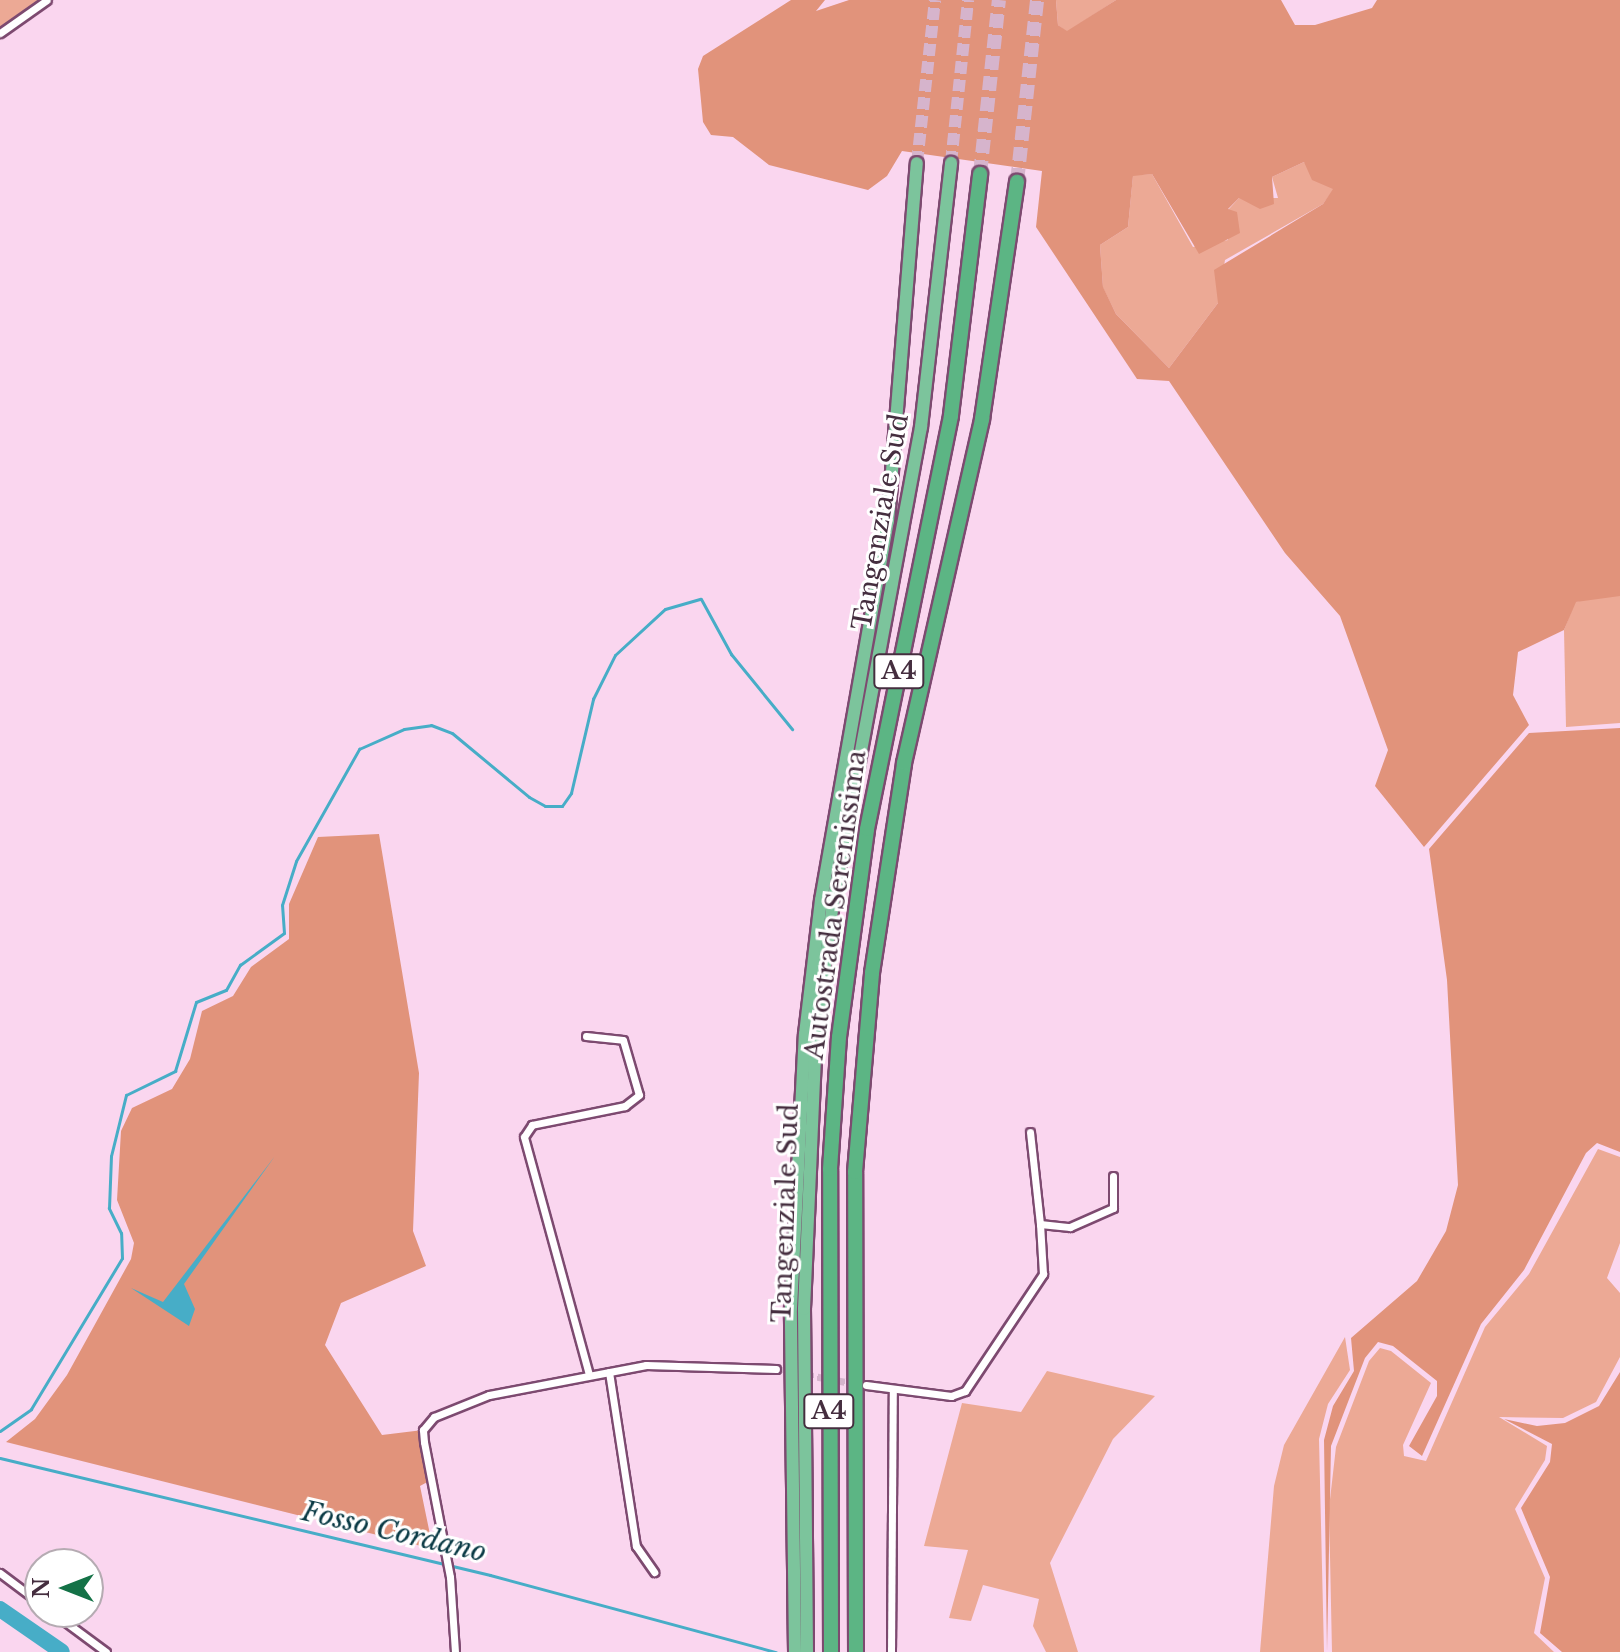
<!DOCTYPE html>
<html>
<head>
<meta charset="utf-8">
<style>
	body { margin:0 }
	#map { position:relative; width:1620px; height:1652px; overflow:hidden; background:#fad6ef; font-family:"Libre Baskerville",serif }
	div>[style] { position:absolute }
	.green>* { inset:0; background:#eca995 }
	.forest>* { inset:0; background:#e1937b }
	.water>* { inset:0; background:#47adc7 }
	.stream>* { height:3px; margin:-1.5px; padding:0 1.5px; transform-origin:1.5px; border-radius:1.5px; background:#47adc7 }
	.river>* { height:16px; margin:-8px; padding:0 8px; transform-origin:8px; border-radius:8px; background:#47adc7 }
	.minor-tunnel>* { height:7px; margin-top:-3.5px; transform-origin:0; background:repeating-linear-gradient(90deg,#d6b4cc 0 7px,transparent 0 10.5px) }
	.trunk-tunnel>* { height:12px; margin-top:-6px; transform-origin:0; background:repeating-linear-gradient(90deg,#d6b4cc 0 12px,transparent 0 18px) }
	.motorway-tunnel>* { height:14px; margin-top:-7px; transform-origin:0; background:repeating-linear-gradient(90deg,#d6b4cc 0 14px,transparent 0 21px) }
	.roads { filter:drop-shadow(2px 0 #7d4a70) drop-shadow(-2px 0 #7d4a70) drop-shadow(0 2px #7d4a70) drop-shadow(0 -2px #7d4a70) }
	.minor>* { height:7px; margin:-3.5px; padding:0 3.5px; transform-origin:3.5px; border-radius:3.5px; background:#fff }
	.trunk>* { height:12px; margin:-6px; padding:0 6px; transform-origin:6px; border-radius:6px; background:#7cc49c }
	.motorway>* { height:14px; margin:-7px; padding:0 7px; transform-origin:7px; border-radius:7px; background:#5cb584 }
	span { translate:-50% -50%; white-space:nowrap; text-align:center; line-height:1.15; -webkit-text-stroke:6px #fff; paint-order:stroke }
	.shield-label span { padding:2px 6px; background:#fff; border:2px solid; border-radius:6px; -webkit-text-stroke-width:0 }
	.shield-label { font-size:24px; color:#452e3f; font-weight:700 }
	.street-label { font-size:26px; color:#452e3f }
	.water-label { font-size:28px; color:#0a3a45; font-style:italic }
	.north { position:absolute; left:24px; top:1548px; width:80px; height:80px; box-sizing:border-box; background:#fff; border:2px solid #b5abb2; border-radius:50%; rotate:270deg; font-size:22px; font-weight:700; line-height:32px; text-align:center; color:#452e3f }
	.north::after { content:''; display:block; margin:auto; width:28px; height:36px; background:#147247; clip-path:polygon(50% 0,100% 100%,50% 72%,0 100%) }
</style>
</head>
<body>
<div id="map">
	<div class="green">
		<div style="clip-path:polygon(0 0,47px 0,0 33px)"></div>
		<div style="clip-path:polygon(1056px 0,1116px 0,1067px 32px,1058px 25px)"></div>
		<div style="clip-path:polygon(1304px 162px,1334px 189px,1323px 204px,1225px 260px,1218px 303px,1169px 368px,1116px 314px,1103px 288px,1100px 245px,1128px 227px,1133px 175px,1152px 174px,1193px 247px,1228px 240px,1228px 210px,1239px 198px,1278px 198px,1272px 177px)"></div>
		<div style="clip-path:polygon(1610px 594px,1620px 596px,1620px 723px,1566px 727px,1564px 630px,1575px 602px)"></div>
		<div style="clip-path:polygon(1598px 1149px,1620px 1157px,1620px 1243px,1607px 1278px,1620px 1293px,1620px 1357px,1596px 1402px,1563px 1418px,1499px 1417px,1547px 1446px,1545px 1460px,1515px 1509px,1545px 1578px,1534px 1633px,1554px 1652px,1332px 1652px,1329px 1508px,1336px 1447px,1369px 1361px,1380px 1348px,1391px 1351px,1431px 1383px,1403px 1445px,1404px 1456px,1426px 1461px,1485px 1327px,1529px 1274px)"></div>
		<div style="clip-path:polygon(1345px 1337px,1350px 1370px,1328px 1404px,1319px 1439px,1324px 1652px,1260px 1652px,1274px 1486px,1284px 1445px)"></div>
		<div style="clip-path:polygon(1047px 1371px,1155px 1396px,1113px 1439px,1050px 1563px,1078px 1652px,1046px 1652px,1033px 1626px,1039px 1599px,983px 1585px,971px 1621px,949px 1618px,968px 1550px,924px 1546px,962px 1403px,1021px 1412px)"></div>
	</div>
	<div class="forest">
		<div style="clip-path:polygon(evenodd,791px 0,825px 0,816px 11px,849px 0,1056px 0,1058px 25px,1067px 31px,1116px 0,1281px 0,1295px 25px,1315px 25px,1372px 8px,1377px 0,1620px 0,1620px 596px,1576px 602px,1564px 630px,1518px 652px,1513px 695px,1529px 725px,1424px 847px,1375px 786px,1388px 750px,1340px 616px,1285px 553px,1169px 381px,1137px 379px,1036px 227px,1042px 171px,902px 151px,887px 176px,868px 190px,769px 165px,733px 137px,711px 135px,703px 122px,698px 69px,703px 56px,791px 0,1304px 162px,1312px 180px,1333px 189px,1323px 204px,1214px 270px,1218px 303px,1169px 368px,1116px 314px,1103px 287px,1100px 245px,1128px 227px,1133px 176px,1152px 174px,1199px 254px,1240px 233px,1237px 212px,1228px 209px,1239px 198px,1260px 209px,1274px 204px,1272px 177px,1304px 162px)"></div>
		<div style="clip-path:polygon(1620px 728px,1620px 1152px,1597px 1143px,1586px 1153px,1524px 1270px,1481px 1324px,1422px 1456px,1409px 1446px,1437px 1396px,1437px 1381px,1393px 1346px,1378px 1342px,1365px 1358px,1331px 1446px,1327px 1652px,1324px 1440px,1333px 1406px,1354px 1371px,1351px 1338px,1417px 1281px,1446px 1231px,1458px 1185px,1447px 980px,1429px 849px,1529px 733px)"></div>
		<div style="clip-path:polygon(379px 834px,419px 1073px,413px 1231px,426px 1266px,341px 1303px,325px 1345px,382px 1435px,423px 1430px,431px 1480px,420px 1486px,433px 1549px,6px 1442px,35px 1419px,67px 1375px,131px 1259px,134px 1243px,117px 1200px,121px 1131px,132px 1108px,172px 1089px,190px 1059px,202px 1011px,233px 996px,251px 967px,289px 939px,289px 904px,318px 837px)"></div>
		<div style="clip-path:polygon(1620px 1372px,1620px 1652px,1562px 1652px,1540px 1633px,1550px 1577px,1521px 1508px,1550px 1462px,1552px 1444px,1504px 1419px,1537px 1426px,1565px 1423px,1599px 1406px)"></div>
	</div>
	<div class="water">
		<div style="clip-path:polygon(275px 1156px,184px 1284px,195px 1309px,189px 1326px,131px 1288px,163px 1302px)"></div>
	</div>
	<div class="stream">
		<div style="left:0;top:1431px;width:38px;rotate:-35deg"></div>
		<div style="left:31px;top:1409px;width:176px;rotate:-58.9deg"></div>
		<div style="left:122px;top:1258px;width:25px;rotate:-92deg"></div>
		<div style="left:121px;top:1233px;width:28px;rotate:-116deg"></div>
		<div style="left:109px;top:1208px;width:52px;rotate:-87.8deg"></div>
		<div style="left:111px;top:1156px;width:63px;rotate:-76.2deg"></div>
		<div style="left:126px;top:1095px;width:55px;rotate:-26.1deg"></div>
		<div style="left:175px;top:1071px;width:72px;rotate:-73.1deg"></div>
		<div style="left:196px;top:1002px;width:32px;rotate:-22deg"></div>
		<div style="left:226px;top:990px;width:29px;rotate:-61deg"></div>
		<div style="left:240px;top:965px;width:54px;rotate:-36deg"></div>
		<div style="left:284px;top:933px;width:28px;rotate:-94deg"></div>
		<div style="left:282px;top:905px;width:46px;rotate:-72.3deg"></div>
		<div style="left:296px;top:861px;width:129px;rotate:-60.6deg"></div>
		<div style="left:359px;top:749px;width:49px;rotate:-24deg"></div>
		<div style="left:404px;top:729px;width:27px;rotate:-8deg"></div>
		<div style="left:431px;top:725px;width:22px;rotate:21deg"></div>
		<div style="left:452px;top:733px;width:100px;rotate:39.7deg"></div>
		<div style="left:529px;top:797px;width:18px;rotate:29deg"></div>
		<div style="left:545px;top:806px;width:17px"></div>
		<div style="left:562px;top:806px;width:16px;rotate:-55deg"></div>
		<div style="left:571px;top:793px;width:97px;rotate:-76.8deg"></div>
		<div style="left:593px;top:699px;width:49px;rotate:-63.4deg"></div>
		<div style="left:615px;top:655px;width:68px;rotate:-42.6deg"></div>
		<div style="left:665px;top:609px;width:37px;rotate:-16deg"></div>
		<div style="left:701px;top:599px;width:63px;rotate:61.4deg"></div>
		<div style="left:731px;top:654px;width:97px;rotate:50.9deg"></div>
		<div style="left:0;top:1458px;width:504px;rotate:13.43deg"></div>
		<div style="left:490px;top:1575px;width:296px;rotate:15.1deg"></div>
	</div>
	<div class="river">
		<div style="left:0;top:1609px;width:75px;rotate:34.7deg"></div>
	</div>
	<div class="minor-tunnel">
		<div style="left:776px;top:1369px;width:82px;rotate:10.5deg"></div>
	</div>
	<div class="trunk-tunnel">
		<div style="left:917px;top:163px;width:164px;rotate:-83.7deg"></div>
		<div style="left:951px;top:163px;width:164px;rotate:-84deg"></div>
	</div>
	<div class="motorway-tunnel">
		<div style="left:980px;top:174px;width:175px;rotate:-83.8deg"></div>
		<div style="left:1017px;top:182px;width:183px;rotate:-83.7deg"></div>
	</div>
	<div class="roads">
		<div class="minor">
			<div style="left:0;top:33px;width:57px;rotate:-35.1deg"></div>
			<div style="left:586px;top:1036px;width:37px;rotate:6deg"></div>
			<div style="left:623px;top:1040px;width:57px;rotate:73.8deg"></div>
			<div style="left:639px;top:1095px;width:18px;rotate:142deg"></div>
			<div style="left:625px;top:1106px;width:95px;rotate:168.5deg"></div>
			<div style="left:532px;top:1125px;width:14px;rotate:124deg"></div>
			<div style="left:524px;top:1137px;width:247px;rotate:74.7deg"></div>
			<div style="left:1030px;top:1132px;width:93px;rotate:83.8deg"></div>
			<div style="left:609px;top:1372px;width:176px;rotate:81.2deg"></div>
			<div style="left:636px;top:1546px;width:32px;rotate:55deg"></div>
			<div style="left:866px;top:1385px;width:86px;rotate:7.4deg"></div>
			<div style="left:951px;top:1396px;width:15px;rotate:-20deg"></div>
			<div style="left:965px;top:1391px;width:141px;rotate:-56.3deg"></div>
			<div style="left:1043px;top:1274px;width:50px;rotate:-93.4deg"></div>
			<div style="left:1040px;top:1224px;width:30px;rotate:6deg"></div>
			<div style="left:1070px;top:1227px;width:47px;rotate:-23.8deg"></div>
			<div style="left:1113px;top:1208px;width:32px;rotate:-90deg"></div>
			<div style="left:0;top:1573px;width:50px;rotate:36.9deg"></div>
			<div style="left:52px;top:1612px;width:67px;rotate:36.5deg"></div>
			<div style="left:455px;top:1652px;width:75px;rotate:-93.8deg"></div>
			<div style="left:450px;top:1577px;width:137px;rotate:-100.9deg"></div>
			<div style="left:424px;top:1442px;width:12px;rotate:-95deg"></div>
			<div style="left:423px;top:1430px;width:17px;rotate:-50deg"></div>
			<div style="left:434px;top:1417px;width:59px;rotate:-21.8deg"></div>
			<div style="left:489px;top:1395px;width:160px;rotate:-10.8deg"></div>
			<div style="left:646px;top:1365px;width:130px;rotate:1.8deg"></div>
			<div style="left:891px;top:1652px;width:261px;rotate:-89.6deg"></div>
		</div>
		<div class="trunk">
			<div style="left:795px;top:1652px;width:344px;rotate:-90.7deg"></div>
			<div style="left:791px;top:1308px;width:274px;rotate:-87.1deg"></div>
			<div style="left:805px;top:1034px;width:135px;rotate:-83.2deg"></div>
			<div style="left:821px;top:900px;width:385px;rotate:-80deg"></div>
			<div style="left:888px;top:521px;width:359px;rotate:-85.4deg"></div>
			<div style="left:807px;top:1652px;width:343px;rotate:-90.5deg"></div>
			<div style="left:804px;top:1309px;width:274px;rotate:-87.5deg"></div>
			<div style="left:816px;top:1035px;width:134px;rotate:-82.7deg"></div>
			<div style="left:833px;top:902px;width:483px;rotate:-79.5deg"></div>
			<div style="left:921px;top:427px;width:266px;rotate:-83.5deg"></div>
		</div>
		<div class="motorway">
			<div style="left:831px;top:1652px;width:483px;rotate:-90.1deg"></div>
			<div style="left:830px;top:1169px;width:132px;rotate:-86.1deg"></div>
			<div style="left:839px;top:1037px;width:210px;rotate:-82.3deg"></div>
			<div style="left:867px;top:829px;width:422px;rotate:-78.5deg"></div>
			<div style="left:951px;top:415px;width:243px;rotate:-83.1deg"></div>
			<div style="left:856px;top:1652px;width:480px;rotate:-90.1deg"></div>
			<div style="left:855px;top:1172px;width:200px;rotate:-85.1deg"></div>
			<div style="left:872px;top:973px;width:212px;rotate:-81.3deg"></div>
			<div style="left:904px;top:763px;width:353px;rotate:-77.2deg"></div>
			<div style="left:982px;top:419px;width:240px;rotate:-81.6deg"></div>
		</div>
	</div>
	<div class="shield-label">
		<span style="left:899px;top:671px">A4</span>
		<span style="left:829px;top:1411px">A4</span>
	</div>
	<div class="street-label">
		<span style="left:881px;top:522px;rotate:-80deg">Tangenziale Sud</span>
		<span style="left:836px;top:905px;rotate:-82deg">Autostrada Serenissima</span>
		<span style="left:786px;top:1213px;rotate:-88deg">Tangenziale Sud</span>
	</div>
	<div class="water-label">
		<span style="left:394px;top:1532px;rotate:13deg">Fosso Cordano</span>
	</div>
	<div class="north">N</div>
</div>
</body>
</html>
